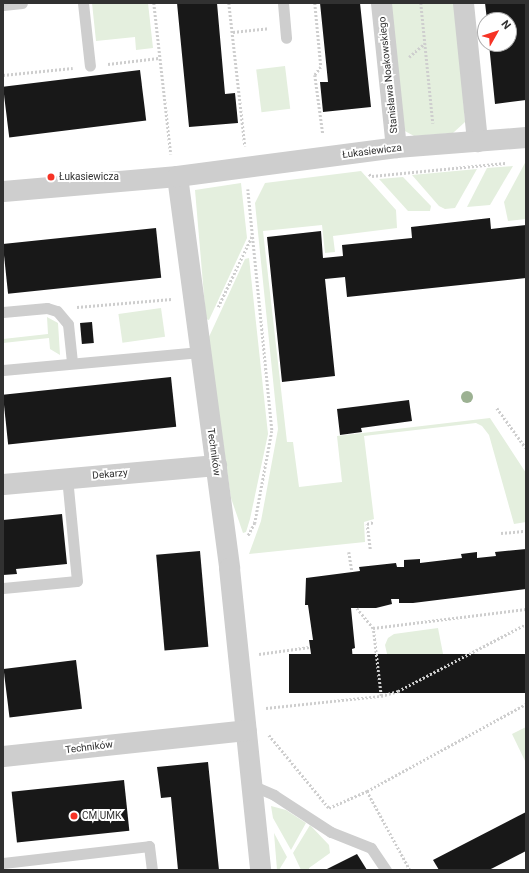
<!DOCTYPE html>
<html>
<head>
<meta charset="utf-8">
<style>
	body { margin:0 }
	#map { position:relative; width:529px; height:873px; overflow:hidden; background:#fff; font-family:Roboto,sans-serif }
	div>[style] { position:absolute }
	.green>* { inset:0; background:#e4efde; transform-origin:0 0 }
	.building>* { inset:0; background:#181818; transform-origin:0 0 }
	.path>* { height:2.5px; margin-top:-1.25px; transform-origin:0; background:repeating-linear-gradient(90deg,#cecece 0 2px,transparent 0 4px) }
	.lane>* { height:11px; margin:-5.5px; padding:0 5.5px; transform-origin:5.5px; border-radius:5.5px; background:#cecece }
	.street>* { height:21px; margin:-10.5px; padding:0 10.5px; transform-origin:10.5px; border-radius:10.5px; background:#cecece }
	.trees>* { width:12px; height:12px; margin:-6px; border-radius:50%; background:#9cb192 }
	.dots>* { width:11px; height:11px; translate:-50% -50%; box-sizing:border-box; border:2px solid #fff; border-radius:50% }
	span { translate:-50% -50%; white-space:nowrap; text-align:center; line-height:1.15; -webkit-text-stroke:4px #fff; paint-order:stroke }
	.street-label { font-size:10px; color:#313131 }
	.poi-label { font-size:10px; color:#313131 }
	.left { translate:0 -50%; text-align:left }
	.frame { position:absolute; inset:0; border:4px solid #313131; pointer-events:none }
	.north { position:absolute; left:477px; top:12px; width:40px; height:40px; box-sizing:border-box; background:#fff; border:1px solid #adadad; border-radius:50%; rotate:51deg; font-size:11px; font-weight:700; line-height:16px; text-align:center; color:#313131 }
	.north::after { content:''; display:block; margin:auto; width:14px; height:18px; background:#f63325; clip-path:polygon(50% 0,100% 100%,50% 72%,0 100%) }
</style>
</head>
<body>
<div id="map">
	<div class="green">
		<div style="clip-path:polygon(92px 3px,148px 3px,153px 48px,136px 50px,135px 37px,96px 41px)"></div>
		<div style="clip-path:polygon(387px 3px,456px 3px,465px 122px,453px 133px,414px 136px,403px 130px)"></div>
		<div style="left:285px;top:66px;width:43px;height:29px;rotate:83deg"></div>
		<div style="clip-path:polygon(526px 161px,526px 219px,508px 221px,504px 202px)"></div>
		<div style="clip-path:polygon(513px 166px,490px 205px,467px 207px,487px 168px)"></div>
		<div style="clip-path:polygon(477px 169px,455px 208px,445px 209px,439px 206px,412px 175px)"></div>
		<div style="clip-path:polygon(361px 171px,396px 210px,397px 228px,333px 236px,335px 252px,325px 253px,322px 225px,263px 231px,287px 442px,293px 442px,299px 487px,342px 482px,337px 436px,490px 418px,526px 473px,526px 522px,514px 524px,489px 435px,482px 426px,476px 423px,364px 436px,374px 519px,364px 522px,365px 542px,249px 554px,261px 521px,278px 429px,255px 203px,265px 183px)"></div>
		<div style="clip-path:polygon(403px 177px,431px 206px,430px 211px,408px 211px,379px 179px)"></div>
		<div style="clip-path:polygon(241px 183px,247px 238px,209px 320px,206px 319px,195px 190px)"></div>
		<div style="clip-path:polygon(249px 258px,268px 434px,250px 519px,246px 532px,243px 533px,231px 498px,208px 339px,245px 259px)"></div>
		<div style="left:161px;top:308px;width:29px;height:43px;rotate:82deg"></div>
		<div style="clip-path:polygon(47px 317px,58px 323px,60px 355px,50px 349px,49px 338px,3px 343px,3px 339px,48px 334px)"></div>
		<div style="clip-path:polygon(438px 628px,444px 659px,402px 681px,393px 680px,385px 645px,388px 638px,394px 634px)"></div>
		<div style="clip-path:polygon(526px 727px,526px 763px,512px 734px)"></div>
		<div style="clip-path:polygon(271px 806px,286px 810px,306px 823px,291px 850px,273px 818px)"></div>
		<div style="clip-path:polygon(310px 825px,329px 845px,330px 853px,309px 868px,309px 870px,301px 870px,293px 853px)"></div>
		<div style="clip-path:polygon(274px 833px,287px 857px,279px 870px,277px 870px)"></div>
	</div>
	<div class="building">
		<div style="clip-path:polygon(177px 3px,217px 3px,225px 94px,235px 93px,238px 123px,189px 127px)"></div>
		<div style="clip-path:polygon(320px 3px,360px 3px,371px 107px,323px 112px,320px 82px,328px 82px)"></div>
		<div style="clip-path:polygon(485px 3px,525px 3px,526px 100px,495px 104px,489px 44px,509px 44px,509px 20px,487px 20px)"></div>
		<div style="left:140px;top:70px;width:51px;height:138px;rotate:83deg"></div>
		<div style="clip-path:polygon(490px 218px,491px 229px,526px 225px,526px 278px,347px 297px,345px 277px,325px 279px,335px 376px,282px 382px,267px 237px,321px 231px,323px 258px,343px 256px,342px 245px,412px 238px,411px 227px)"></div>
		<div style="left:156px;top:228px;width:50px;height:154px;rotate:84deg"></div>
		<div style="left:92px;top:322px;width:21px;height:12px;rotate:85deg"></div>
		<div style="left:171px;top:377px;width:50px;height:169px;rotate:84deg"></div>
		<div style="clip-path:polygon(409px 400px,412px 421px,361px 428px,362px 432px,340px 435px,337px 409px)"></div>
		<div style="clip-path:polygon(62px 514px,67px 564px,16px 569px,17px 574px,3px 575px,3px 520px)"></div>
		<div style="clip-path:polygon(526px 549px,526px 589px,413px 603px,399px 603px,399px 599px,391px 599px,392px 604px,376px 608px,351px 608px,355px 648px,352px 649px,353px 663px,356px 663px,358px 673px,355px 677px,337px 678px,338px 687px,318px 689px,314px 654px,311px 654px,309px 640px,313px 640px,308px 605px,305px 605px,306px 578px,360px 571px,359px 567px,396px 563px,397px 567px,404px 567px,404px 560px,420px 559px,420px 563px,462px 558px,461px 554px,477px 552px,477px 558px,496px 556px,495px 552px)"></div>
		<div style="left:200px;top:551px;width:96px;height:44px;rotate:85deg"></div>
		<div style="left:526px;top:654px;width:39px;height:237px;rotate:90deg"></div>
		<div style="left:76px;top:660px;width:49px;height:73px;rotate:83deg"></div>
		<div style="clip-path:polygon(208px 762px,219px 870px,178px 870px,171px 797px,161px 798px,157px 767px)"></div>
		<div style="left:124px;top:780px;width:51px;height:113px;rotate:84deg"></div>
		<div style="clip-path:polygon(526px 812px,526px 851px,489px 870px,439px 870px,433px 860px)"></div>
		<div style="clip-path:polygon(357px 854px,367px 870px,325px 870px)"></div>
	</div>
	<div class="path">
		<div style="left:154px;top:3px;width:152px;rotate:83.6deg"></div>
		<div style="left:229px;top:3px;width:144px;rotate:83.6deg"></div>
		<div style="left:315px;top:3px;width:64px;rotate:84.6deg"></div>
		<div style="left:321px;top:67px;width:10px;rotate:127deg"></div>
		<div style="left:315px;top:75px;width:60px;rotate:82.3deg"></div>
		<div style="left:421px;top:3px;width:121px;rotate:84.3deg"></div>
		<div style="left:233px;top:32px;width:36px;rotate:-6deg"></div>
		<div style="left:409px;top:57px;width:21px;rotate:-41deg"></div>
		<div style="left:108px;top:64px;width:51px;rotate:-6.7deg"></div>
		<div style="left:3px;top:75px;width:70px;rotate:-5.7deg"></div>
		<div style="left:369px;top:174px;width:4px;rotate:34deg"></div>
		<div style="left:372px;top:176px;width:134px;rotate:-5.6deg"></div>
		<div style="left:248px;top:189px;width:243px;rotate:84.3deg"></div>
		<div style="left:272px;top:431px;width:94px;rotate:100.5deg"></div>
		<div style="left:255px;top:523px;width:15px;rotate:118deg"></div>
		<div style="left:77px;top:307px;width:95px;rotate:-4.8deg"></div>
		<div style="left:218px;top:307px;width:79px;rotate:-64.4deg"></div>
		<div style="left:497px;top:408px;width:49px;rotate:54.1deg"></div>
		<div style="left:501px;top:533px;width:25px;rotate:-5deg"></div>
		<div style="left:370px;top:549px;width:25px;rotate:-97deg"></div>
		<div style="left:367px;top:524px;width:7px;rotate:-16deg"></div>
		<div style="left:349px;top:552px;width:19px;rotate:81deg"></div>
		<div style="left:357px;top:608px;width:26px;rotate:51deg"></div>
		<div style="left:259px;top:654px;width:51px;rotate:-7.8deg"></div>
		<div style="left:381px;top:696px;width:18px;rotate:-16deg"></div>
		<div style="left:398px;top:691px;width:144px;rotate:-27.6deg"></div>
		<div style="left:266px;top:708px;width:116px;rotate:-6deg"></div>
		<div style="left:381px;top:696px;width:68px;rotate:-96.7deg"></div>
		<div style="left:373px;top:628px;width:154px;rotate:-7.1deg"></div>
		<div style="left:269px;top:735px;width:94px;rotate:50.6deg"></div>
		<div style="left:329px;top:808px;width:42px;rotate:-24.1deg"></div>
		<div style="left:367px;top:791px;width:181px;rotate:-28.7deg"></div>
		<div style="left:367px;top:791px;width:90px;rotate:61.4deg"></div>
	</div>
	<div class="lane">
		<div style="left:83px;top:3px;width:63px;rotate:83.7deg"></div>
		<div style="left:283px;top:3px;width:35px;rotate:85deg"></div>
		<div style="left:3px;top:5px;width:19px;rotate:-6deg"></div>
		<div style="left:3px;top:312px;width:44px;rotate:-5.2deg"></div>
		<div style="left:47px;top:308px;width:10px;rotate:17deg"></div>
		<div style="left:57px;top:311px;width:17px;rotate:50deg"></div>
		<div style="left:68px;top:324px;width:39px;rotate:84deg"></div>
		<div style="left:3px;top:370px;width:198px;rotate:-5.2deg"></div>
		<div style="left:3px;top:588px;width:74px;rotate:-5.4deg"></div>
		<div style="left:77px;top:581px;width:103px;rotate:-95.5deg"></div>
		<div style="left:251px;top:785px;width:25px;rotate:23deg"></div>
		<div style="left:274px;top:795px;width:68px;rotate:33deg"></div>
		<div style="left:331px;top:832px;width:43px;rotate:21.8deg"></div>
		<div style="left:371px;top:848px;width:27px;rotate:56deg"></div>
		<div style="left:3px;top:863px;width:147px;rotate:-6.6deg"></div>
		<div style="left:149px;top:846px;width:24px;rotate:83deg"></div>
	</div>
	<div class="street">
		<div style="left:381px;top:3px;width:145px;rotate:84.1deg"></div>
		<div style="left:463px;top:3px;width:139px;rotate:84.2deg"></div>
		<div style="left:177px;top:176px;width:395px;rotate:82.4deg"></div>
		<div style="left:229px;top:568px;width:304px;rotate:84.1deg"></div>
		<div style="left:3px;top:191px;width:175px;rotate:-4.9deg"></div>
		<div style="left:177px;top:176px;width:221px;rotate:-7.5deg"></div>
		<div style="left:396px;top:147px;width:130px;rotate:-4.4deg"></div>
		<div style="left:3px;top:484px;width:214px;rotate:-5.1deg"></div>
		<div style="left:3px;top:756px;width:244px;rotate:-6.1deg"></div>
	</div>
	<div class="trees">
		<div style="left:467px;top:397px"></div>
	</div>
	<div class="dots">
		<div style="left:51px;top:177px;background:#f63325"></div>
		<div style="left:74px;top:816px;background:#f63325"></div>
	</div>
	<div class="street-label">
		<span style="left:388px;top:75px;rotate:-96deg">Stanisława Noakowskiego</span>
		<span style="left:372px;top:151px;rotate:-7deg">Łukasiewicza</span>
		<span style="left:214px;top:452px;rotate:82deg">Techników</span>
		<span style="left:110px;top:474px;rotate:-5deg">Dekarzy</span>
		<span style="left:89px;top:747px;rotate:-7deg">Techników</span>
	</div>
	<div class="poi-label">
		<span class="left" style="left:59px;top:177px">Łukasiewicza</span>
		<span class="left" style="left:82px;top:816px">CM UMK</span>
	</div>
	<div class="frame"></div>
	<div class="north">N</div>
</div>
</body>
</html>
